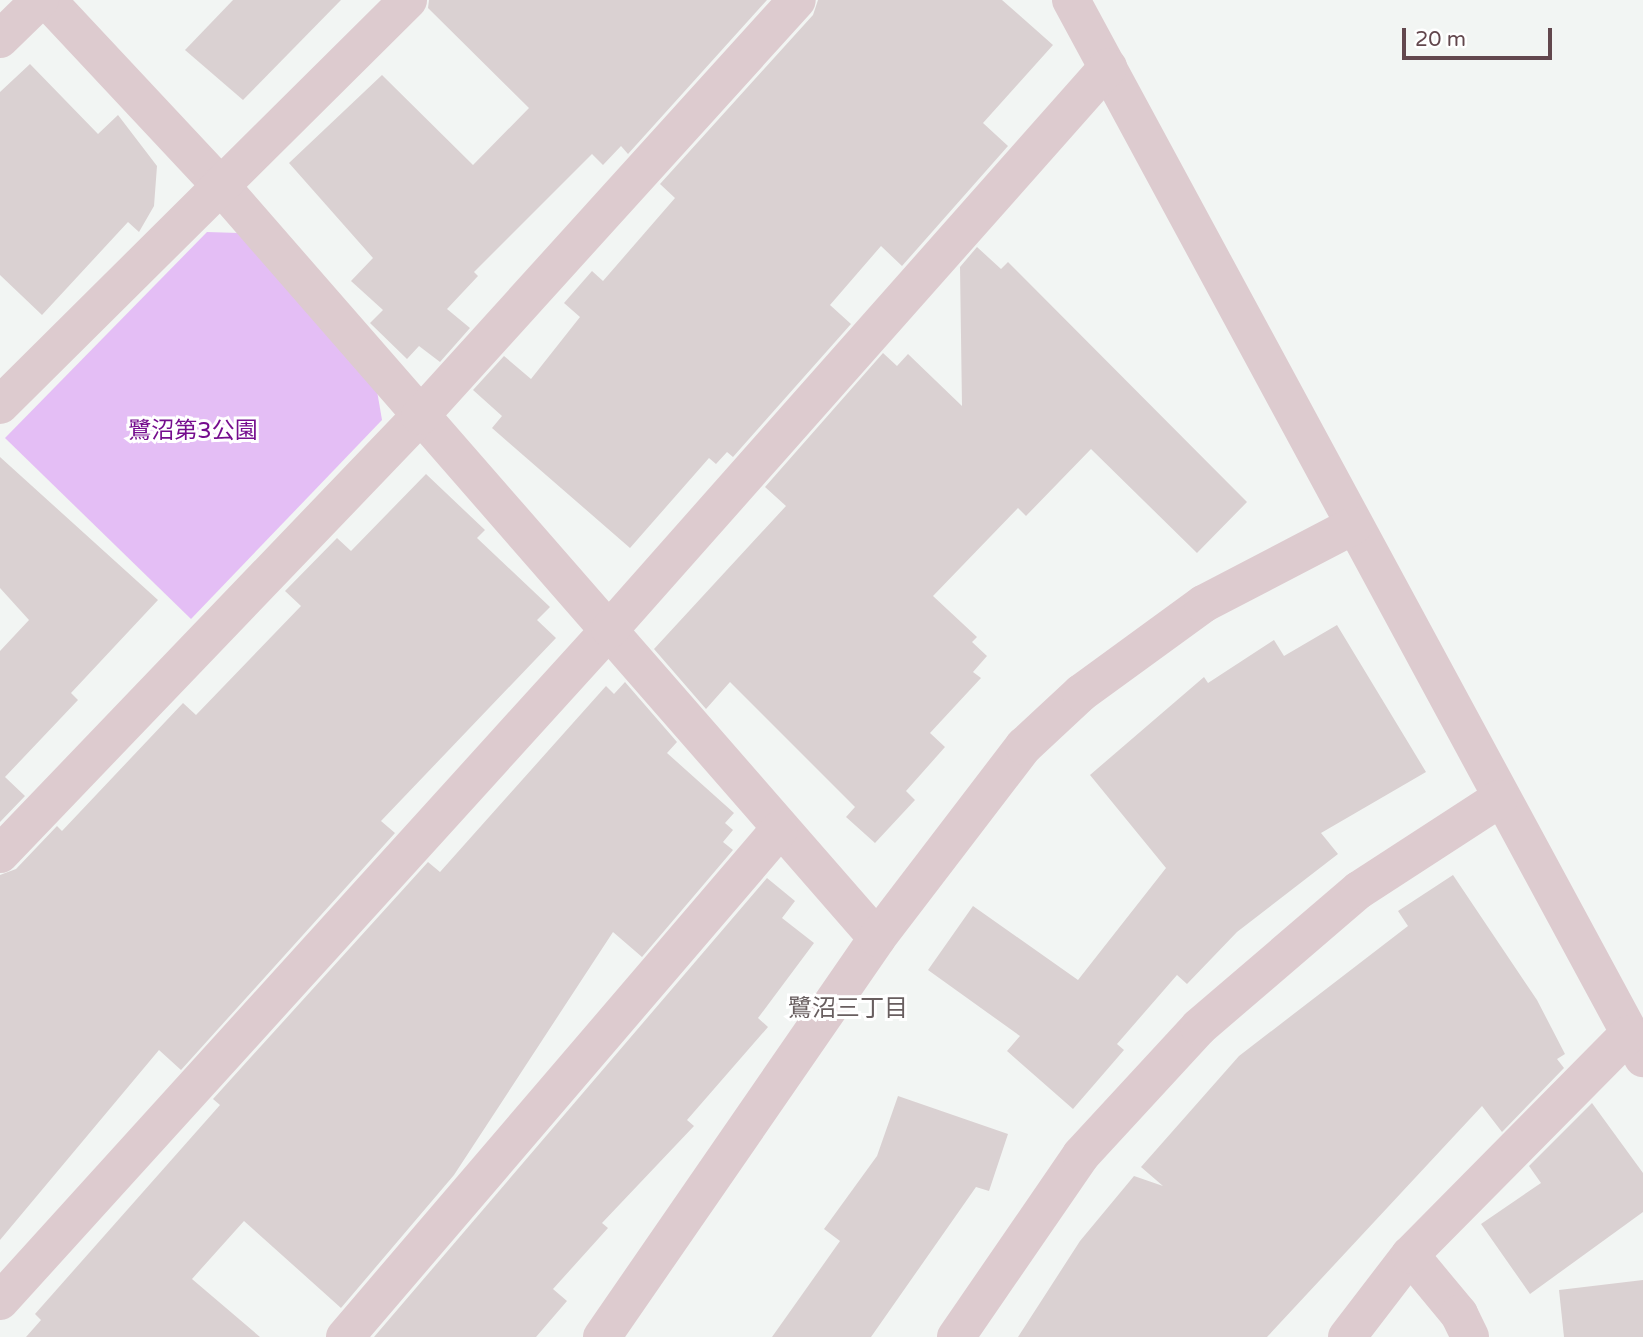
<!DOCTYPE html>
<html>
<head>
<meta charset="utf-8">
<style>
	body { margin:0 }
	#map { position:relative; width:1643px; height:1337px; overflow:hidden; background:#f2f5f3; font-family:"Varela Round","Noto Sans JP",sans-serif }
	div>[style] { position:absolute }
	.green>* { inset:0; background:#e4bef5 }
	.building>* { inset:0; background:#dad1d2 }
	.minor>* { height:38px; margin:-19px; padding:0 19px; transform-origin:19px; border-radius:19px; background:#ddcbcf }
	span { translate:-50% -50%; white-space:nowrap; text-align:center; line-height:1.15; -webkit-text-stroke:6px #fff; paint-order:stroke }
	.park-label { font-size:23px; color:#750d8e }
	.neighbourhood-label { font-size:24px; color:#685e5f }
	.scale { position:absolute; left:1402px; top:28px; width:150px; height:32px; box-sizing:border-box; border:4px solid #62474d; border-top:0; padding-left:9px; font-size:21px; line-height:24px; white-space:nowrap; color:#62474d; -webkit-text-stroke:5px #fff; paint-order:stroke }
</style>
</head>
<body>
<div id="map">
	<div class="green">
		<div style="clip-path:polygon(207px 232px,239px 233px,376px 385px,382px 420px,191px 619px,5px 438px)"></div>
	</div>
	<div class="building">
		<div style="clip-path:polygon(233px 0,341px 0,243px 100px,185px 50px)"></div>
		<div style="clip-path:polygon(429px 0,767px 0,628px 154px,621px 146px,603px 165px,592px 154px,474px 272px,478px 276px,447px 309px,470px 328px,440px 362px,419px 346px,407px 359px,370px 323px,383px 310px,351px 281px,373px 258px,289px 163px,382px 75px,473px 165px,529px 108px,428px 8px)"></div>
		<div style="clip-path:polygon(818px 0,1002px 0,1053px 45px,983px 123px,1008px 146px,902px 266px,881px 246px,830px 305px,851px 324px,733px 457px,727px 452px,716px 464px,709px 458px,630px 548px,492px 428px,502px 416px,473px 390px,504px 356px,531px 379px,580px 317px,564px 303px,592px 271px,603px 281px,675px 198px,660px 184px,813px 15px)"></div>
		<div style="clip-path:polygon(30px 64px,98px 134px,118px 115px,157px 166px,154px 206px,139px 232px,128px 222px,42px 315px,0 275px,0 92px)"></div>
		<div style="clip-path:polygon(977px 247px,1001px 269px,1008px 262px,1247px 502px,1197px 553px,1091px 449px,1026px 516px,1018px 508px,933px 596px,977px 637px,972px 642px,987px 656px,973px 672px,981px 678px,930px 733px,945px 747px,906px 791px,915px 800px,875px 843px,846px 817px,855px 807px,730px 682px,706px 709px,654px 649px,786px 506px,765px 487px,883px 353px,897px 366px,908px 354px,962px 406px,960px 267px)"></div>
		<div style="clip-path:polygon(0 457px,158px 600px,71px 693px,78px 700px,5px 777px,25px 796px,0 822px,0 651px,29px 620px,0 588px)"></div>
		<div style="clip-path:polygon(426px 474px,485px 530px,477px 538px,550px 607px,537px 620px,556px 638px,381px 821px,395px 833px,181px 1070px,159px 1050px,0 1240px,0 875px,16px 869px,57px 826px,62px 831px,183px 703px,196px 715px,301px 606px,285px 591px,337px 538px,351px 551px)"></div>
		<div style="clip-path:polygon(1337px 625px,1426px 772px,1321px 833px,1338px 854px,1237px 932px,1187px 984px,1177px 975px,1117px 1044px,1124px 1050px,1073px 1109px,1007px 1051px,1020px 1036px,928px 970px,973px 906px,1078px 980px,1166px 868px,1090px 775px,1204px 677px,1208px 683px,1274px 640px,1284px 656px)"></div>
		<div style="clip-path:polygon(625px 682px,677px 742px,667px 753px,734px 813px,725px 823px,733px 830px,723px 842px,733px 850px,642px 957px,613px 932px,454px 1175px,341px 1308px,244px 1221px,192px 1279px,260px 1337px,26px 1337px,41px 1320px,35px 1314px,220px 1105px,213px 1099px,428px 862px,440px 872px,606px 686px,614px 694px)"></div>
		<div style="clip-path:polygon(1453px 875px,1537px 1000px,1565px 1054px,1557px 1059px,1564px 1068px,1502px 1132px,1482px 1106px,1267px 1337px,1018px 1337px,1080px 1241px,1134px 1176px,1163px 1186px,1141px 1167px,1239px 1056px,1408px 926px,1398px 911px)"></div>
		<div style="clip-path:polygon(767px 878px,795px 901px,782px 918px,814px 943px,758px 1018px,768px 1027px,687px 1120px,694px 1126px,602px 1223px,608px 1228px,553px 1289px,567px 1301px,536px 1337px,374px 1337px)"></div>
		<div style="clip-path:polygon(898px 1096px,1008px 1134px,989px 1191px,976px 1187px,871px 1337px,772px 1337px,840px 1241px,824px 1229px,877px 1156px)"></div>
		<div style="clip-path:polygon(1592px 1103px,1643px 1173px,1643px 1212px,1530px 1294px,1481px 1224px,1541px 1183px,1529px 1166px)"></div>
		<div style="clip-path:polygon(1643px 1280px,1643px 1337px,1564px 1337px,1559px 1290px)"></div>
	</div>
	<div class="minor">
		<div style="left:47px;top:0;width:253px;rotate:46.9deg"></div>
		<div style="left:220px;top:185px;width:999px;rotate:48.89deg"></div>
		<div style="left:1071px;top:0;width:1203px;rotate:61.6deg"></div>
		<div style="left:0;top:39px;width:56px;rotate:-44.3deg"></div>
		<div style="left:0;top:405px;width:575px;rotate:-44.79deg"></div>
		<div style="left:0;top:854px;width:607px;rotate:-46.2deg"></div>
		<div style="left:420px;top:416px;width:561px;rotate:-47.82deg"></div>
		<div style="left:1410px;top:1255px;width:77px;rotate:50.3deg"></div>
		<div style="left:1459px;top:1314px;width:25px;rotate:64deg"></div>
		<div style="left:0;top:1301px;width:908px;rotate:-47.77deg"></div>
		<div style="left:610px;top:629px;width:751px;rotate:-48.46deg"></div>
		<div style="left:345px;top:1337px;width:667px;rotate:-49.44deg"></div>
		<div style="left:602px;top:1337px;width:485px;rotate:-55.4deg"></div>
		<div style="left:877px;top:938px;width:242px;rotate:-52.6deg"></div>
		<div style="left:1024px;top:746px;width:78px;rotate:-42.9deg"></div>
		<div style="left:1081px;top:693px;width:151px;rotate:-36.1deg"></div>
		<div style="left:1203px;top:604px;width:169px;rotate:-27.5deg"></div>
		<div style="left:956px;top:1337px;width:221px;rotate:-55.5deg"></div>
		<div style="left:1081px;top:1155px;width:174px;rotate:-47.3deg"></div>
		<div style="left:1199px;top:1027px;width:211px;rotate:-40.6deg"></div>
		<div style="left:1359px;top:890px;width:167px;rotate:-33deg"></div>
		<div style="left:1347px;top:1337px;width:103px;rotate:-52.5deg"></div>
		<div style="left:1410px;top:1255px;width:311px;rotate:-45.3deg"></div>
	</div>
	<div class="park-label">
		<span style="left:193px;top:431px">鷺沼第3公園</span>
	</div>
	<div class="neighbourhood-label">
		<span style="left:848px;top:1009px">鷺沼三丁目</span>
	</div>
	<div class="scale">20 m</div>
</div>
</body>
</html>
